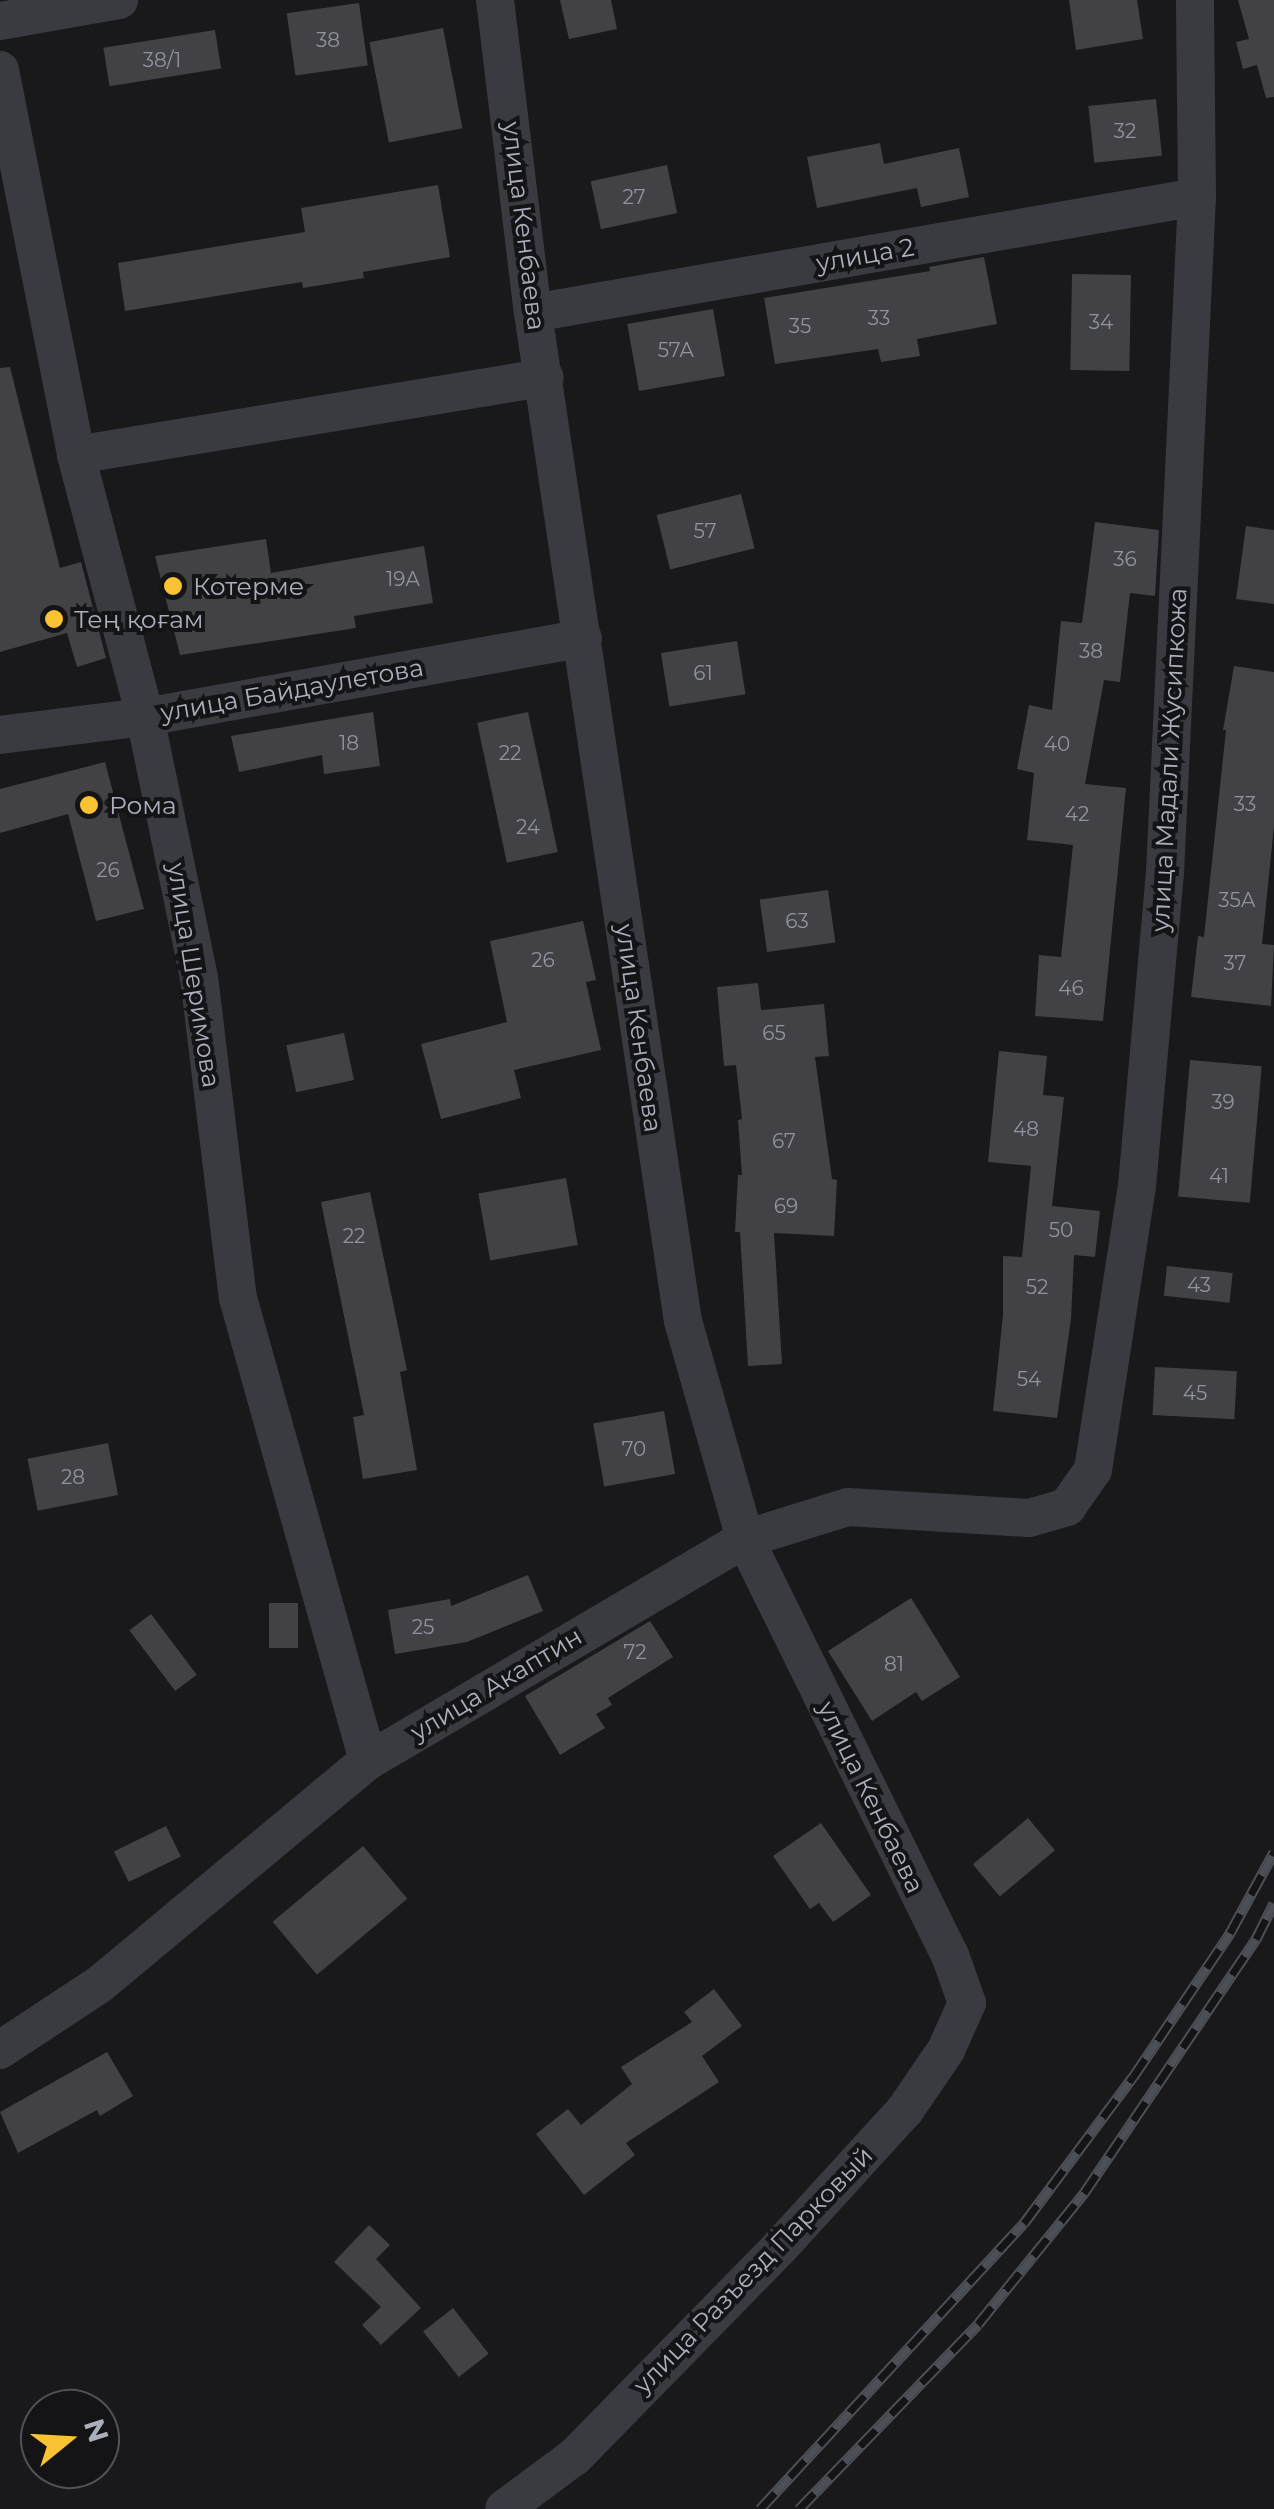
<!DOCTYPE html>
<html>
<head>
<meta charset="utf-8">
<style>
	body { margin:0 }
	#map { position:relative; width:1274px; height:2509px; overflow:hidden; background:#19191c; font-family:Montserrat,sans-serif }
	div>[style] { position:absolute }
	.building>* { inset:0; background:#414146; transform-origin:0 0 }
	.minor>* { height:38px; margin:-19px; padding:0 19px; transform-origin:19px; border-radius:19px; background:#3a3b41 }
	.rail>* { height:11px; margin-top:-5.5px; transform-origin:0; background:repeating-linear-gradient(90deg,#141417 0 22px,#4d4f56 0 44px); box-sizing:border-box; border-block:2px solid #4d4f56 }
	.dots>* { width:28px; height:28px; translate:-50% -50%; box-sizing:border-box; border:5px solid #141417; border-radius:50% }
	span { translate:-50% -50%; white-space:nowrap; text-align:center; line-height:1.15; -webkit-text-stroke:8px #141417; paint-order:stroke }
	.number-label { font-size:20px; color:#90949e }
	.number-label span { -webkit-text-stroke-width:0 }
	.street-label { font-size:25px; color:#abafbc }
	.poi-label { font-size:25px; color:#abafbc }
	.left { translate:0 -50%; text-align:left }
	.north { position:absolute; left:20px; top:2389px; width:100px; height:100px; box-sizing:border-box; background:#141417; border:2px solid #505259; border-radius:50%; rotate:72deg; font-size:28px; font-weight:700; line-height:40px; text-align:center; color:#abafbc }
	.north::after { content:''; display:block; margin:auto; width:35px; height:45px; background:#fac333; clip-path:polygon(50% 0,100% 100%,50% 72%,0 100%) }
</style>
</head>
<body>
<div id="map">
	<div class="building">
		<div style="clip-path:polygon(560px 0,611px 0,617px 29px,569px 39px)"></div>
		<div style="clip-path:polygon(1069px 0,1137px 0,1143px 39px,1076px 50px)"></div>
		<div style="clip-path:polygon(1238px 0,1274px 0,1274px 97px,1266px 98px,1257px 65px,1243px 69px,1236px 42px,1249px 39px)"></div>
		<div style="left:359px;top:3px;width:63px;height:73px;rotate:82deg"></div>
		<div style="left:443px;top:28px;width:102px;height:75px;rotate:79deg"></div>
		<div style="left:215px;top:30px;width:39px;height:113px;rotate:81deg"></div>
		<div style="left:1156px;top:99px;width:57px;height:68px;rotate:84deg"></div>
		<div style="clip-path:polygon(880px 143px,884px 164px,959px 148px,969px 197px,921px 207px,917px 188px,817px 208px,807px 157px)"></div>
		<div style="left:667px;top:165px;width:49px;height:78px;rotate:78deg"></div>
		<div style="clip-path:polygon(438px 185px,450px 257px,363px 272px,364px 278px,303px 288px,302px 282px,125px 311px,118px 263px,305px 232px,301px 208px)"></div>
		<div style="clip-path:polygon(984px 257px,997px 324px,917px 339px,920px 356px,881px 362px,878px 349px,775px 364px,764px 298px,930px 271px,929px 267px)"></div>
		<div style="left:1072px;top:274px;width:59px;height:96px;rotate:1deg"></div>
		<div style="left:713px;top:309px;width:68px;height:87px;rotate:80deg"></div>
		<div style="clip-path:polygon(10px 367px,60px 568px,81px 562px,106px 658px,77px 667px,67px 633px,0 652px,0 368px)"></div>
		<div style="left:741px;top:494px;width:56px;height:87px;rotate:76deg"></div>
		<div style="clip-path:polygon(1095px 522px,1159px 530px,1155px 596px,1130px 593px,1120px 682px,1104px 680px,1085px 784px,1126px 788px,1103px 1021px,1035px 1016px,1039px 955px,1061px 957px,1073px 845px,1027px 840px,1034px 773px,1017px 769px,1029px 705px,1052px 710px,1061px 621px,1082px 623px)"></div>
		<div style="clip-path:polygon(1246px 526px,1274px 530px,1274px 604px,1236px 599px)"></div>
		<div style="clip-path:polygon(266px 539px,271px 573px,424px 546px,433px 603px,354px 616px,356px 628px,180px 655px,155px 556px)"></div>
		<div style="left:737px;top:641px;width:54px;height:77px;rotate:81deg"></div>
		<div style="clip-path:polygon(1234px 666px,1274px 672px,1274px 826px,1262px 944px,1274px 945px,1271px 1006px,1191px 997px,1198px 936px,1204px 937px,1226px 730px,1223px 730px)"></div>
		<div style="clip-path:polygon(373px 712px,380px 766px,324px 774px,322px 755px,239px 772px,231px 736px)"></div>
		<div style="left:528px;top:712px;width:143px;height:52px;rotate:78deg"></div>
		<div style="clip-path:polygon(105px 762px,144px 909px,96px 921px,68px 814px,0 833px,0 789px)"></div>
		<div style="left:828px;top:890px;width:53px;height:69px;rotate:82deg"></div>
		<div style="clip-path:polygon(583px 921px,596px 980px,586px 982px,601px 1050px,514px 1070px,521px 1098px,441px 1119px,421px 1044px,507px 1022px,490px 941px)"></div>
		<div style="clip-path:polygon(758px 983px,761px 1010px,824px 1004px,829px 1056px,815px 1057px,832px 1179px,837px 1180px,834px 1236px,774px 1233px,782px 1364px,748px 1366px,740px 1232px,735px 1232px,738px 1175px,742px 1175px,738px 1120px,742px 1119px,736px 1065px,724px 1066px,717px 987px)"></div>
		<div style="left:344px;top:1033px;width:48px;height:59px;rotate:78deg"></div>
		<div style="clip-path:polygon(999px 1051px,1047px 1056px,1043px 1095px,1064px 1097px,1052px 1206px,1100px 1211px,1095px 1257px,1074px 1255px,1071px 1319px,1057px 1418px,993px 1411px,1003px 1315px,1003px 1256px,1022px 1257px,1031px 1166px,988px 1162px)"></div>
		<div style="left:1190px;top:1060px;width:72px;height:137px;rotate:5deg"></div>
		<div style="left:566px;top:1178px;width:68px;height:89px;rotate:80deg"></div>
		<div style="clip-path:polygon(370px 1192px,407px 1370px,400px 1372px,417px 1470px,363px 1479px,353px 1417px,364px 1415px,321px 1202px)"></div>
		<div style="left:1167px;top:1266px;width:66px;height:30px;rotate:6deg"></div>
		<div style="left:1155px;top:1367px;width:82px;height:48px;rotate:3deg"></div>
		<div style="left:664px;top:1411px;width:64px;height:72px;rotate:80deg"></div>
		<div style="left:108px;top:1443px;width:53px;height:82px;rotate:79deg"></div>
		<div style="clip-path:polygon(528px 1575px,543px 1611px,467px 1642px,395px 1654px,388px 1610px,450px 1599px,451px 1606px)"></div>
		<div style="clip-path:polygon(911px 1598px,960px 1677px,922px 1701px,916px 1692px,872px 1721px,828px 1651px)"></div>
		<div style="left:269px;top:1603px;width:29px;height:45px"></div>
		<div style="left:151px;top:1614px;width:76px;height:27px;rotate:53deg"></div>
		<div style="clip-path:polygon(650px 1621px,673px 1657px,608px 1698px,612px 1705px,596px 1714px,605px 1728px,560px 1755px,525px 1696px)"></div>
		<div style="left:1028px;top:1818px;width:42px;height:72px;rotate:50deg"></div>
		<div style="clip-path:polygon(821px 1823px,871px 1895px,833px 1922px,819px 1903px,810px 1909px,773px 1856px)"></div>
		<div style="left:166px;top:1826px;width:34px;height:58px;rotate:64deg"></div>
		<div style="left:363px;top:1846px;width:69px;height:118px;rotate:50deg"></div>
		<div style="clip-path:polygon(714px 1989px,742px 2026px,702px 2056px,719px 2082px,626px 2143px,635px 2155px,584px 2195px,536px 2134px,568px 2109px,581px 2125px,632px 2084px,621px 2067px,692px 2022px,684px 2012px)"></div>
		<div style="clip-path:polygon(107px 2052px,133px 2096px,100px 2116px,97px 2110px,18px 2153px,0 2112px)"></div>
		<div style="clip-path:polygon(369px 2225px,390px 2245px,376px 2259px,421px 2308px,381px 2345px,362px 2325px,381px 2307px,334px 2262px)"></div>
		<div style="left:453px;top:2308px;width:58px;height:38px;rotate:52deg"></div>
	</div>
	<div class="minor">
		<div style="left:495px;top:0;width:315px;rotate:83.1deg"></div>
		<div style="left:533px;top:313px;width:1019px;rotate:81.54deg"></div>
		<div style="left:683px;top:1321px;width:227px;rotate:74.1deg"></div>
		<div style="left:745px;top:1539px;width:464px;rotate:63.8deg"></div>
		<div style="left:950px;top:1955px;width:51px;rotate:70.5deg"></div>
		<div style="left:967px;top:2003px;width:51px;rotate:114.1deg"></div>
		<div style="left:946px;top:2050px;width:73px;rotate:124.3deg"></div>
		<div style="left:905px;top:2110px;width:187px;rotate:132.4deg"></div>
		<div style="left:779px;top:2248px;width:293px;rotate:134.4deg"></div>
		<div style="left:574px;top:2457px;width:87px;rotate:143.4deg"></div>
		<div style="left:0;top:21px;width:121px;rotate:-10deg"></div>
		<div style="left:0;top:70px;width:392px;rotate:78.8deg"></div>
		<div style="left:76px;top:455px;width:271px;rotate:75.2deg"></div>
		<div style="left:145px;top:717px;width:266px;rotate:78.3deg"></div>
		<div style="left:199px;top:977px;width:323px;rotate:83.1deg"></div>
		<div style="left:238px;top:1298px;width:481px;rotate:74.3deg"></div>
		<div style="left:533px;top:313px;width:674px;rotate:-9.91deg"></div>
		<div style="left:76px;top:455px;width:475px;rotate:-9.4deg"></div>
		<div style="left:0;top:735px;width:146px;rotate:-7.1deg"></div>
		<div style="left:145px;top:717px;width:445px;rotate:-10.2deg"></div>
		<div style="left:0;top:2050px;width:120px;rotate:-33.4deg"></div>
		<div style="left:100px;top:1984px;width:349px;rotate:-39.8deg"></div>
		<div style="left:368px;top:1761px;width:438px;rotate:-30.5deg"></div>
		<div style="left:745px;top:1539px;width:108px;rotate:-17.3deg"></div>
		<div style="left:848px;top:1507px;width:181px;rotate:3.5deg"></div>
		<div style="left:1029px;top:1518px;width:40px;rotate:-16deg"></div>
		<div style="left:1067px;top:1507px;width:45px;rotate:-54.9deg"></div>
		<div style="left:1093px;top:1470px;width:287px;rotate:-81.2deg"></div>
		<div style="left:1137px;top:1186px;width:314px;rotate:-84.9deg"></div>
		<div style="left:1165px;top:873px;width:677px;rotate:-87.29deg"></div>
		<div style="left:1197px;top:197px;width:197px;rotate:-90.6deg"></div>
	</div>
	<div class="rail">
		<div style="left:760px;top:2509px;width:389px;rotate:-47.3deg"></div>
		<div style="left:1024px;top:2223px;width:182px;rotate:-53.3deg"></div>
		<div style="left:1133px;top:2077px;width:174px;rotate:-56deg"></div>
		<div style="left:1230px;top:1933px;width:92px;rotate:-61.5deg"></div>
		<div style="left:799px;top:2509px;width:257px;rotate:-45.9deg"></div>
		<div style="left:978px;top:2324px;width:169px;rotate:-51deg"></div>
		<div style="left:1084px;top:2193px;width:307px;rotate:-55.9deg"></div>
		<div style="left:1256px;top:1939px;width:40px;rotate:-63.4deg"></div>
	</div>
	<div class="dots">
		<div style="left:173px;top:586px;background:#fac333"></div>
		<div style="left:54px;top:619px;background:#fac333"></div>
		<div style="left:89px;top:805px;background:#fac333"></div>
	</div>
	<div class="number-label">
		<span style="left:328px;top:40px">38</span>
		<span style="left:162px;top:60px">38/1</span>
		<span style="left:1125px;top:131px">32</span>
		<span style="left:634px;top:197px">27</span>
		<span style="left:879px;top:318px">33</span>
		<span style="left:1101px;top:322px">34</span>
		<span style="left:800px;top:326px">35</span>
		<span style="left:676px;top:350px">57А</span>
		<span style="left:705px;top:531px">57</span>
		<span style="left:1125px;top:559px">36</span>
		<span style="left:403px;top:579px">19А</span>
		<span style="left:1091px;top:651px">38</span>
		<span style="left:703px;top:673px">61</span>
		<span style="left:349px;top:743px">18</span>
		<span style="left:1057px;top:744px">40</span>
		<span style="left:510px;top:753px">22</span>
		<span style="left:1245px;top:804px">33</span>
		<span style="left:1077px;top:814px">42</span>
		<span style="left:528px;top:827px">24</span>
		<span style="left:108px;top:870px">26</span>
		<span style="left:1237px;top:900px">35А</span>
		<span style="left:797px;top:921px">63</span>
		<span style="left:543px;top:960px">26</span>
		<span style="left:1235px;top:963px">37</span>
		<span style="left:1071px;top:988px">46</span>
		<span style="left:774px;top:1033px">65</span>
		<span style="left:1223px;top:1102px">39</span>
		<span style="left:1026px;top:1129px">48</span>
		<span style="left:784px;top:1141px">67</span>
		<span style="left:1219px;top:1176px">41</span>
		<span style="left:786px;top:1206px">69</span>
		<span style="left:1061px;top:1230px">50</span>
		<span style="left:354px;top:1236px">22</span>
		<span style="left:1199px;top:1285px">43</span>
		<span style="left:1037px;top:1287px">52</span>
		<span style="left:1029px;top:1379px">54</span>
		<span style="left:1195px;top:1393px">45</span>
		<span style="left:634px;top:1449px">70</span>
		<span style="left:73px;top:1477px">28</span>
		<span style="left:423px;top:1627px">25</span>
		<span style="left:635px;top:1652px">72</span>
		<span style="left:894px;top:1664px">81</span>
	</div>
	<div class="street-label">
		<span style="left:524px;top:226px;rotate:83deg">улица Кенбаева</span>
		<span style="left:865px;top:255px;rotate:-10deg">улица 2</span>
		<span style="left:292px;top:690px;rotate:-10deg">улица Байдаулетова</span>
		<span style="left:1169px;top:760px;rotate:-87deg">улица Мадали Жусипкожа</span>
		<span style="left:194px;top:975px;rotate:81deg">улица Шеримова</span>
		<span style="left:639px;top:1028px;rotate:82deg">улица Кенбаева</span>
		<span style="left:496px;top:1684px;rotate:-31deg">улица Акаптин</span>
		<span style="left:871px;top:1797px;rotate:64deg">улица Кенбаева</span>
		<span style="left:753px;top:2270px;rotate:-46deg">улица Разъезд Парковый</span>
	</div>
	<div class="poi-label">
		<span class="left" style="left:193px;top:586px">Котерме</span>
		<span class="left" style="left:74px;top:619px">Тең қоғам</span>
		<span class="left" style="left:109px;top:805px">Рома</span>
	</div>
	<div class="north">N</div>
</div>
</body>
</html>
